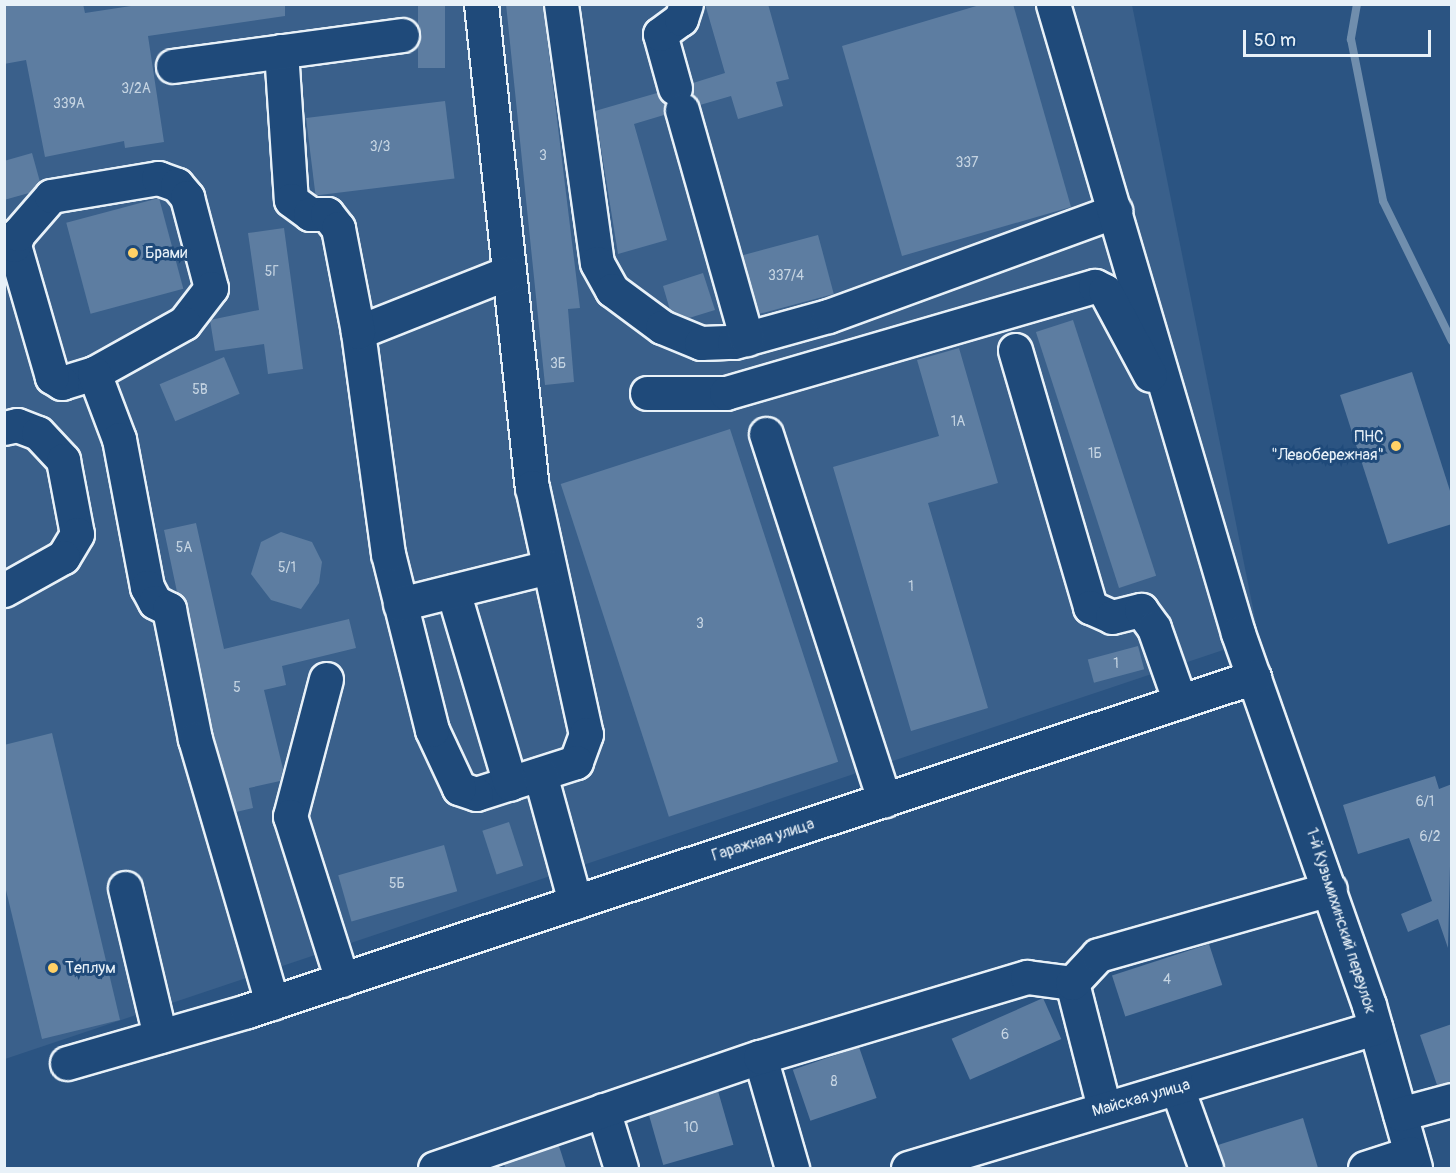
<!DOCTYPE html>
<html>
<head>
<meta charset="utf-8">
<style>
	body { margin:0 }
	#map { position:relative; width:1456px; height:1173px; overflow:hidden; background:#2b5482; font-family:Pangolin,sans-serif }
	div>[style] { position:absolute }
	.built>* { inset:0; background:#3a608b }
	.stream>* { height:8px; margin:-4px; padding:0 4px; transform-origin:4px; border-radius:4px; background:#708ead }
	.building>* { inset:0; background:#5d7da1; transform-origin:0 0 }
	.roads { filter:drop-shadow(2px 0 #e8f1f8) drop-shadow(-2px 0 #e8f1f8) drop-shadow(0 2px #e8f1f8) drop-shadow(0 -2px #e8f1f8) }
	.minor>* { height:33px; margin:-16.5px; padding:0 16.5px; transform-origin:16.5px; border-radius:16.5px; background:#1f4a7a }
	.dots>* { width:16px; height:16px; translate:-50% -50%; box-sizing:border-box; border:3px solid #1f4a7a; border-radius:50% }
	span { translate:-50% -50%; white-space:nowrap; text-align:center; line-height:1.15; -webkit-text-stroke:6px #1f4a7a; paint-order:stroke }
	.number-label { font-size:14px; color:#c5d4e2 }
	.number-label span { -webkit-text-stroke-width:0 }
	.poi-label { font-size:16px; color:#e8f1f8 }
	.left { translate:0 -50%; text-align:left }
	.right { translate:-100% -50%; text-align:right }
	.street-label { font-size:16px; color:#e8f1f8 }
	.frame { position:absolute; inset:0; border:6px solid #e8f1f8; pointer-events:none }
	.scale { position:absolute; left:1243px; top:30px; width:188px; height:27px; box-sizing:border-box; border:3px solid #e8f1f8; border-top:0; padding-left:8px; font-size:18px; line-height:21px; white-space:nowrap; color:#e8f1f8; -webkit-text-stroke:4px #1f4a7a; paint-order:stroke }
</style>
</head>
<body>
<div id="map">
	<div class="built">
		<div style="clip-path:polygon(4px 5px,1132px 5px,1259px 638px,5px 1059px)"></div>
	</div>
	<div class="stream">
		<div style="left:1357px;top:4px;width:36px;rotate:100deg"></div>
		<div style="left:1351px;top:39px;width:165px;rotate:78.8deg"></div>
		<div style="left:1383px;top:201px;width:156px;rotate:63.8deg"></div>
	</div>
	<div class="building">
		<div style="clip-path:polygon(4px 4px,83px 4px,85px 13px,144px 4px,285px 4px,285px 16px,148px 36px,164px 142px,125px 148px,124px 141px,45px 157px,26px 60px,4px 64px)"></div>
		<div style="left:418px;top:4px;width:27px;height:64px"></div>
		<div style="clip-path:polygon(506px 4px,543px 4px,580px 308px,568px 309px,574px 382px,545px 385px)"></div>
		<div style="clip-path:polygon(705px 4px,768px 4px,789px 79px,776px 82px,783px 106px,738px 119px,731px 96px,700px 105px,692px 95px,693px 83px,725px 73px)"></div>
		<div style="clip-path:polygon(983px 4px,1013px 4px,1071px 207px,902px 256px,842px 46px)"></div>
		<div style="clip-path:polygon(657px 93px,665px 103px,664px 115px,634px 124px,667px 240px,618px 254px,595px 111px)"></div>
		<div style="left:445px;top:101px;width:78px;height:140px;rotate:83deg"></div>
		<div style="clip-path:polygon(32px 153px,40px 182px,29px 193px,4px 200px,4px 161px)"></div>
		<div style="left:159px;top:198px;width:94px;height:96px;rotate:75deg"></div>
		<div style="clip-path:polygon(284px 228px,303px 369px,268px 374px,264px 344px,215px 351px,210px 320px,259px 310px,248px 233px)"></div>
		<div style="left:818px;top:235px;width:61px;height:78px;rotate:75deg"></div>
		<div style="clip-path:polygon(703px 273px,715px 310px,689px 318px,670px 310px,663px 286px)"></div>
		<div style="left:1073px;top:320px;width:269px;height:39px;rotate:72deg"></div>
		<div style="clip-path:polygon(959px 348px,998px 483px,928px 503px,988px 708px,911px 731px,833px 467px,939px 436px,917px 360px)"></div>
		<div style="left:224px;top:357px;width:40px;height:70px;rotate:67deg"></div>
		<div style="clip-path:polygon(1412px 372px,1452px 497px,1452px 524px,1388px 544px,1340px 395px)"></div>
		<div style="left:730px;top:429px;width:350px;height:178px;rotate:72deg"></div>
		<div style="clip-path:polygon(196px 523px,224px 649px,349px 619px,356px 648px,282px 666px,286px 685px,264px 690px,283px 769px,280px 781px,249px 788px,253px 808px,236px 812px,213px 735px,187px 605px,177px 592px,164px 530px)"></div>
		<div style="clip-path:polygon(281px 532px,312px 542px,322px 562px,319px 583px,301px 609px,271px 600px,251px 574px,261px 542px)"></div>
		<div style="left:1138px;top:646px;width:24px;height:52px;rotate:75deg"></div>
		<div style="clip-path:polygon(52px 733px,120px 1020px,42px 1039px,4px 882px,4px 745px)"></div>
		<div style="clip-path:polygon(1435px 776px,1439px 789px,1452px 784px,1448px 948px,1438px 919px,1408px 932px,1401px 914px,1432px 901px,1409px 838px,1358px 854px,1343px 805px)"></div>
		<div style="left:509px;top:822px;width:46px;height:28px;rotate:72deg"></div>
		<div style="left:444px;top:845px;width:48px;height:110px;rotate:74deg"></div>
		<div style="left:1209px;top:944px;width:43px;height:102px;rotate:72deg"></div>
		<div style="left:1043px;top:998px;width:45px;height:100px;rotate:66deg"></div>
		<div style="clip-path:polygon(1452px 1024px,1452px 1082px,1437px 1085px,1420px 1035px)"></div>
		<div style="left:859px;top:1047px;width:54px;height:70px;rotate:71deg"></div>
		<div style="left:718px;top:1091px;width:56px;height:73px;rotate:74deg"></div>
		<div style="clip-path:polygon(1303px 1118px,1318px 1168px,1224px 1168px,1218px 1145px)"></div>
		<div style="clip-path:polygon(559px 1146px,566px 1168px,505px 1168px,504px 1164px)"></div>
	</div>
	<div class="roads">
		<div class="minor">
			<div style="left:481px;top:4px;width:486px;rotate:84deg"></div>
			<div style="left:532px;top:487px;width:253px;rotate:77.7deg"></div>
			<div style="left:586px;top:734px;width:30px;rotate:110deg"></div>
			<div style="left:576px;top:762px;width:105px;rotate:162.3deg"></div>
			<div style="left:476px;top:794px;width:18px;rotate:-161deg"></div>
			<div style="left:459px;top:788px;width:64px;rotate:-115deg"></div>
			<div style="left:432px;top:730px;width:181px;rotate:-104deg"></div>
			<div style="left:388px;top:554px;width:224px;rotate:-97.7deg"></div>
			<div style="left:358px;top:332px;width:160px;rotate:-21.6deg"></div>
			<div style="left:561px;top:4px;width:261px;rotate:82.1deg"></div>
			<div style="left:597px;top:263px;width:31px;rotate:61deg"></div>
			<div style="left:612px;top:290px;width:62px;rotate:36.5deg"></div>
			<div style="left:662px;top:327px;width:42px;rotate:22.3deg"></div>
			<div style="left:701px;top:343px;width:33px;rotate:-2deg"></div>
			<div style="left:734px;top:342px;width:98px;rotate:-15.5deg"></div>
			<div style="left:828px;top:316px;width:306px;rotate:-20.1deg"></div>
			<div style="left:1053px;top:4px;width:656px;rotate:73.61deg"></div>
			<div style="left:1238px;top:633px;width:394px;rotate:70.6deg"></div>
			<div style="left:1369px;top:1005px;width:169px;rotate:74.2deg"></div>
			<div style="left:281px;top:51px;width:149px;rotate:86.2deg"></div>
			<div style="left:291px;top:200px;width:24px;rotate:36deg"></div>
			<div style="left:310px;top:214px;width:17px"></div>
			<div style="left:327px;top:214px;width:18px;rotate:52deg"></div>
			<div style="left:338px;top:228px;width:106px;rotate:79.1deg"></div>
			<div style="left:173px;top:66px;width:231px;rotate:-7.7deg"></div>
			<div style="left:675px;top:88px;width:56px;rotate:-105.5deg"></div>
			<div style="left:660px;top:34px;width:26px;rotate:-36deg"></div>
			<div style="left:681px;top:19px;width:16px;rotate:-72deg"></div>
			<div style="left:682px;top:110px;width:238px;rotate:74.2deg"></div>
			<div style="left:1015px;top:350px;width:268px;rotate:73.7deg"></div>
			<div style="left:1090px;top:607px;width:24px;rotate:24deg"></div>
			<div style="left:1112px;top:617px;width:30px;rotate:-14deg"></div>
			<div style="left:1141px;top:610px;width:22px;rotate:54deg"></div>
			<div style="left:1154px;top:628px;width:78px;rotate:70.6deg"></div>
			<div style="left:94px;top:373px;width:34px;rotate:163deg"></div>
			<div style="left:62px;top:383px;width:12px;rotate:-149deg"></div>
			<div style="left:52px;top:377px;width:137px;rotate:-106.1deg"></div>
			<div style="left:14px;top:245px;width:12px;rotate:-70deg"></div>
			<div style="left:18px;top:234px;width:50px;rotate:-49deg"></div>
			<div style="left:51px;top:196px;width:109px;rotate:-9.5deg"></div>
			<div style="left:158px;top:178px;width:20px;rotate:20deg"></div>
			<div style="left:177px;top:185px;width:16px;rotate:50deg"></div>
			<div style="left:187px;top:197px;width:94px;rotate:75.2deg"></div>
			<div style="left:211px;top:288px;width:44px;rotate:127.6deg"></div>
			<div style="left:184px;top:323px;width:103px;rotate:150.9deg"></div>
			<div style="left:94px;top:373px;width:71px;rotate:69.3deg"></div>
			<div style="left:119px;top:439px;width:151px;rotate:79.3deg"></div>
			<div style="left:147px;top:587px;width:17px;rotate:62deg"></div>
			<div style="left:155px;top:602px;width:16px;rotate:27deg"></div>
			<div style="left:169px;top:609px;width:133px;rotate:78.7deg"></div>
			<div style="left:195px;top:739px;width:275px;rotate:73.7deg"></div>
			<div style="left:647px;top:393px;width:79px"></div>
			<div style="left:726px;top:393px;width:384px;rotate:-16.2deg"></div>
			<div style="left:1095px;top:286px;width:11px;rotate:27deg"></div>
			<div style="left:1105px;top:291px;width:95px;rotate:61.8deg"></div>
			<div style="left:4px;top:428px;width:13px;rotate:-13deg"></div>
			<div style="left:17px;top:425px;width:22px;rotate:21deg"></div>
			<div style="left:38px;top:433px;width:37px;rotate:47deg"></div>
			<div style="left:63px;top:460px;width:75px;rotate:79.3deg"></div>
			<div style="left:77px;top:534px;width:27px;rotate:121deg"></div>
			<div style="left:63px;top:557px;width:68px;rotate:150.8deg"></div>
			<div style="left:766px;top:434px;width:385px;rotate:72.1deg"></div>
			<div style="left:453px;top:591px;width:201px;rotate:73.5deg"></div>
			<div style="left:400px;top:604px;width:153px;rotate:-14deg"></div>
			<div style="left:326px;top:679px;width:142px;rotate:104.7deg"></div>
			<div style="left:290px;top:816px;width:172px;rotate:72.4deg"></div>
			<div style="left:540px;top:774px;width:133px;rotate:74.7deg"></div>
			<div style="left:125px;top:888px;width:152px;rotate:76.7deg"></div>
			<div style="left:1072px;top:983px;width:129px;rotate:75.6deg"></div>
			<div style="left:760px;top:1057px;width:116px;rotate:73.9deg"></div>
			<div style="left:67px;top:1063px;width:187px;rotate:-16.1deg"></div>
			<div style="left:247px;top:1011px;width:1061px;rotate:-18.35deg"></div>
			<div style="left:1177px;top:1088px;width:85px;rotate:70.1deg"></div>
			<div style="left:603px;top:1110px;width:61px;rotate:72.8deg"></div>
			<div style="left:1400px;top:1114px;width:54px;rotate:-15.1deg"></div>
			<div style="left:435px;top:1168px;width:343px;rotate:-18.9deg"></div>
			<div style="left:760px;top:1057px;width:279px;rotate:-16.7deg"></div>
			<div style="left:1027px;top:977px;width:45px;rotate:7.6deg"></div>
			<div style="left:1072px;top:983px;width:38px;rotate:-47deg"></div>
			<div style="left:1098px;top:955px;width:241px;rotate:-15.9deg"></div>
			<div style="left:908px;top:1168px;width:488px;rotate:-16.7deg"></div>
			<div style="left:1365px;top:1168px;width:48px;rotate:-18.1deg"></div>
		</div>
	</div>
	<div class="dots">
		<div style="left:133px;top:253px;background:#ffd166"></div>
		<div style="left:1396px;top:446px;background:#ffd166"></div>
		<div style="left:53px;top:968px;background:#ffd166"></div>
	</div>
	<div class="number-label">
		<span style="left:136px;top:89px">3/2А</span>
		<span style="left:69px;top:104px">339А</span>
		<span style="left:380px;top:147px">3/3</span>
		<span style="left:543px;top:156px">3</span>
		<span style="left:967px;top:163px">337</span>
		<span style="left:272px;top:272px">5Г</span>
		<span style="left:786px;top:276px">337/4</span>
		<span style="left:558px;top:364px">3Б</span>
		<span style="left:200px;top:390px">5В</span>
		<span style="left:958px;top:422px">1А</span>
		<span style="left:1095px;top:454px">1Б</span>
		<span style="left:184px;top:548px">5А</span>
		<span style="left:287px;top:568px">5/1</span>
		<span style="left:911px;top:587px">1</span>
		<span style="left:700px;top:624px">3</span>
		<span style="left:1116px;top:664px">1</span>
		<span style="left:237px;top:688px">5</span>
		<span style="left:1425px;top:802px">6/1</span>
		<span style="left:1430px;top:837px">6/2</span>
		<span style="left:397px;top:884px">5Б</span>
		<span style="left:1167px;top:980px">4</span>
		<span style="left:1005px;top:1035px">6</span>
		<span style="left:834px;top:1082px">8</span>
		<span style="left:691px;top:1128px">10</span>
	</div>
	<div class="poi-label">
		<span class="left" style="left:145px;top:253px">Брами</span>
		<span class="right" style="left:1384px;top:446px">ПНС<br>"Левобережная"</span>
		<span class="left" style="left:65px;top:968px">Теплум</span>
	</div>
	<div class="street-label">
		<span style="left:763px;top:840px;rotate:-18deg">Гаражная улица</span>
		<span style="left:1341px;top:921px;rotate:72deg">1-й Кузьмихинский переулок</span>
		<span style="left:1141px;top:1098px;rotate:-16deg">Майская улица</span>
	</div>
	<div class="frame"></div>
	<div class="scale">50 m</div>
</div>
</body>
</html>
